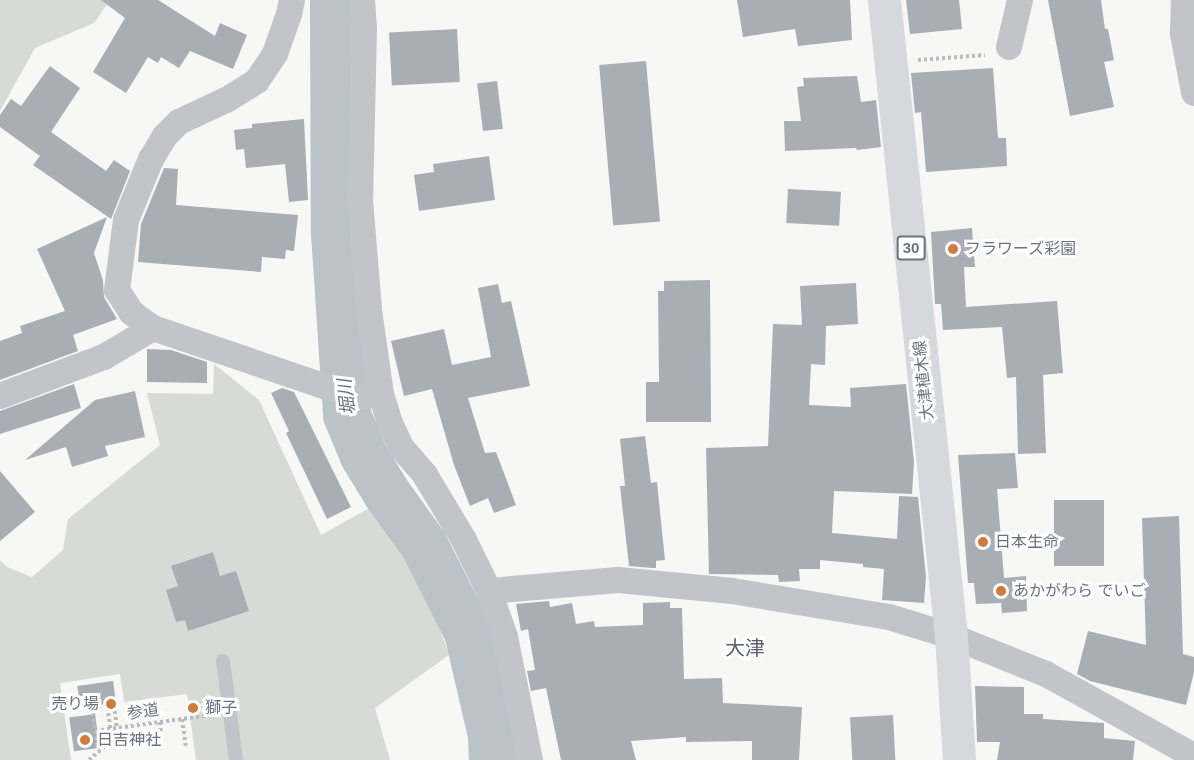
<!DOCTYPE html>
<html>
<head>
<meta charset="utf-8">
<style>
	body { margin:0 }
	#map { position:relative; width:1194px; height:760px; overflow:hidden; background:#f7f7f5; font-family:Arial,"Noto Sans JP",sans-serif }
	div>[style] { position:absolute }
	.green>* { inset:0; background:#d6dcd5 }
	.river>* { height:48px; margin:-24px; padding:0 24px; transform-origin:24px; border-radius:24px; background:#bbc2c8 }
	.building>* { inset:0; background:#a9aeb5; transform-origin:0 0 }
	.path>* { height:4px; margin-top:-2px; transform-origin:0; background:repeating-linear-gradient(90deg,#b9bbbe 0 3px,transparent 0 6px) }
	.service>* { height:14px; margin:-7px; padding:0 7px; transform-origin:7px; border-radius:7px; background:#c1c4c8 }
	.minor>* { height:26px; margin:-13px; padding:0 13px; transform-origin:13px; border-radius:13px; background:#c1c4c8 }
	.primary>* { height:33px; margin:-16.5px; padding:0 16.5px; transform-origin:16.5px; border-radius:16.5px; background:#d5d8dc }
	.dots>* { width:16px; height:16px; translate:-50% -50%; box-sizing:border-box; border:3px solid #fff; border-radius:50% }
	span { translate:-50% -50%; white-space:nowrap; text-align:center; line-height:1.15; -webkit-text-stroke:6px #fff; paint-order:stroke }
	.shield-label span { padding:2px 4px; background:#fff; border:2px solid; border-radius:4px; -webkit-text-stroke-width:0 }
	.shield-label { font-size:15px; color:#6a7383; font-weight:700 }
	.poi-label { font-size:16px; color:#6a7383 }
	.left { translate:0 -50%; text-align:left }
	.right { translate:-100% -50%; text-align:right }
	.street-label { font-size:16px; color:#6a7383 }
	.water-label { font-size:18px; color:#66737f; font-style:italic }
	.quarter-label { font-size:20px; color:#575e69 }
</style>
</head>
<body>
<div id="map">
	<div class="green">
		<div style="clip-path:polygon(0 0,110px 0,94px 23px,35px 48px,0 111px)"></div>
		<div style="clip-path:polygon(214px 364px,259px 400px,321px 535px,371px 507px,421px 575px,449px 655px,375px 708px,390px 760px,196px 760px,187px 694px,124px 702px,120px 674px,60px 683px,71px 760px,0 760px,0 560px,7px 567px,32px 577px,63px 550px,68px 519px,160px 445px,147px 393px,213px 394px)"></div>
	</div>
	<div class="river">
		<div style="left:334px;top:0;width:233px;rotate:89.8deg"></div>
		<div style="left:335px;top:233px;width:182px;rotate:86.2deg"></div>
		<div style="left:347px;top:415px;width:44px;rotate:67.5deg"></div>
		<div style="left:364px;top:456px;width:42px;rotate:58.6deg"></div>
		<div style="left:386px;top:492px;width:65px;rotate:54.4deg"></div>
		<div style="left:424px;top:545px;width:97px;rotate:63.2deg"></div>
		<div style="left:468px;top:632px;width:106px;rotate:76.9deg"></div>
		<div style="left:492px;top:735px;width:25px;rotate:88deg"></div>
	</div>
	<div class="building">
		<div style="clip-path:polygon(101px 0,158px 0,215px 36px,220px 23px,247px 35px,233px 69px,190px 51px,179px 68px,161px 57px,158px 63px,148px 57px,126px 93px,93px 72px,125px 18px)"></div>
		<div style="clip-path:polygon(737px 0,850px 0,852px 40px,798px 46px,795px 29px,743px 37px)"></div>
		<div style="clip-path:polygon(906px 0,959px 0,962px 29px,910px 34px)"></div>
		<div style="clip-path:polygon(1048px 0,1101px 0,1105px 29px,1108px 29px,1114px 60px,1104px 62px,1114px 107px,1070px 116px)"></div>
		<div style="left:457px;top:29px;width:53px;height:68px;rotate:87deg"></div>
		<div style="left:646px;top:61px;width:161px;height:47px;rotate:85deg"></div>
		<div style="clip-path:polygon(50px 66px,80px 88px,51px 132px,106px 171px,114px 160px,130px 171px,111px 219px,33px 165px,40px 156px,0 127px,0 115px,11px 99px,21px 106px)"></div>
		<div style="clip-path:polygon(993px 68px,998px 138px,1006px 138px,1007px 166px,926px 172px,921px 112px,915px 113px,911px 73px)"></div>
		<div style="clip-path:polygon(857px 76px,861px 102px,876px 100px,881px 147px,857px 150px,856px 148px,785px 151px,784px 121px,801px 121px,797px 87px,804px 86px,803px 78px)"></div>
		<div style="left:497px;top:81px;width:48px;height:20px;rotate:83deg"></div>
		<div style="clip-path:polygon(304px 119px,308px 200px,289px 202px,285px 164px,246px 168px,244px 149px,236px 150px,234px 130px,252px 128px,252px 124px)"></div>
		<div style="clip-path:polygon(489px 156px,495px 200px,419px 211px,414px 175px,434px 172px,433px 164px)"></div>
		<div style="clip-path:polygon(164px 168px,178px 169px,176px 205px,298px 215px,294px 251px,286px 250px,285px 259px,262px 257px,261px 272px,138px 262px,141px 224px)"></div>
		<div style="left:788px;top:189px;width:53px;height:34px;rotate:3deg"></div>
		<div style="clip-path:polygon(107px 217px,94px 253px,103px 280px,104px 297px,117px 319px,73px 335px,78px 351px,0 380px,0 341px,22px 333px,20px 326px,65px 311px,37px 249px)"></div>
		<div style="clip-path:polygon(972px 228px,975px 267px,964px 267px,966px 307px,1057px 301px,1063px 373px,1043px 375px,1046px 453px,1018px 454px,1016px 377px,1007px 378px,1002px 327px,943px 330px,941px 304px,935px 304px,931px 232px)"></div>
		<div style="clip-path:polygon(710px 280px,711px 422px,646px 422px,646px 382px,659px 382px,658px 291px,664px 291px,664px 281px)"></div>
		<div style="clip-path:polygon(856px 283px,858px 324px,826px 326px,825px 365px,811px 364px,809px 405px,851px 407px,850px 388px,906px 384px,914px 462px,912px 494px,834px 491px,832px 533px,897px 539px,899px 496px,918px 497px,926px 577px,924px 603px,882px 600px,884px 569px,863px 567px,863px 564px,820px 560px,820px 569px,799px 569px,800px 581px,779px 582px,778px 575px,709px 574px,706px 448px,768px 446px,773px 324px,802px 325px,800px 286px)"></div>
		<div style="clip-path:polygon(498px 284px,502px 303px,511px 301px,530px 386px,468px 398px,485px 453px,496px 452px,516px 505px,494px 513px,488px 498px,470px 506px,454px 465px,432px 389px,404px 396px,391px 341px,444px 329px,452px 365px,491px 357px,478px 288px)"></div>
		<div style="clip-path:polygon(147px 349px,171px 350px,207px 362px,207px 383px,147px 382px)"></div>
		<div style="clip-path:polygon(74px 384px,81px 408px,0 434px,0 411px)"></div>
		<div style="clip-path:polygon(282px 388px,294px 392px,351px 507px,327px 519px,286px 433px,289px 431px,271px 393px)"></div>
		<div style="clip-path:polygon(135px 391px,145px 437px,105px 446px,108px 456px,72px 467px,66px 447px,25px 460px,95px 400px)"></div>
		<div style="clip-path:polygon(645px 436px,651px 483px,657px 482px,665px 560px,656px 561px,656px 568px,652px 568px,629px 566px,620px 486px,625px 486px,620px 439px)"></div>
		<div style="clip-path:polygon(1015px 453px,1018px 488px,997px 489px,1004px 578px,1026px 576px,1027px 611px,1002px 613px,1001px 603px,976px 604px,974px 583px,968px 583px,958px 455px)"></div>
		<div style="clip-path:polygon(0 471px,35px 512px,0 541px)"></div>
		<div style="left:1104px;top:500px;width:66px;height:50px;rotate:90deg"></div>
		<div style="clip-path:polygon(1179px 516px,1183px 654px,1194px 657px,1194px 672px,1186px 705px,1090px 681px,1077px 674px,1088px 631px,1146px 645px,1142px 518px)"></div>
		<div style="clip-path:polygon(213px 552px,220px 576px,236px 571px,249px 611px,188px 631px,185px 620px,176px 622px,166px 590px,178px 586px,171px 566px)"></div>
		<div style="clip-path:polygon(549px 601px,550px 607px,572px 603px,576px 624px,594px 621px,595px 627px,643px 625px,643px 603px,670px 602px,670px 608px,682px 608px,684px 679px,722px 678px,723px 703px,802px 707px,799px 760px,752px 760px,752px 741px,686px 742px,686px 737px,631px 741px,636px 760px,561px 760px,546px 688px,531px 691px,527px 671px,535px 670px,528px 629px,521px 631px,516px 604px)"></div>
		<div style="left:113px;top:681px;width:22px;height:36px;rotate:82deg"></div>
		<div style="clip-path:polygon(975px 686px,1024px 687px,1024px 714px,1043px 714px,1043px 719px,1104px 723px,1104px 738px,1135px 741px,1133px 760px,997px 760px,1000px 742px,977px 742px)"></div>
		<div style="left:95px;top:714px;width:34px;height:26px;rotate:82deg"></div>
		<div style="left:893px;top:715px;width:45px;height:43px;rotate:87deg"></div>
	</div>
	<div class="path">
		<div style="left:918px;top:60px;width:67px;rotate:-4.3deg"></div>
		<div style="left:182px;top:719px;width:27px;rotate:82deg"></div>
		<div style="left:160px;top:722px;width:11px;rotate:85deg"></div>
		<div style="left:95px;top:731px;width:117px;rotate:-7.9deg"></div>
		<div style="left:97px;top:746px;width:38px;rotate:-97deg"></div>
		<div style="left:92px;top:708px;width:22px;rotate:-8deg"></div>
		<div style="left:114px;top:705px;width:23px;rotate:83deg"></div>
		<div style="left:89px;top:760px;width:30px;rotate:-41deg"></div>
		<div style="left:112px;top:740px;width:34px;rotate:-98deg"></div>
	</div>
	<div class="service">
		<div style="left:223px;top:661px;width:100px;rotate:82.5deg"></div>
	</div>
	<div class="minor">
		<div style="left:292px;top:0;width:14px;rotate:102deg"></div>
		<div style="left:289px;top:14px;width:42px;rotate:109.3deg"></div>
		<div style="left:275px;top:54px;width:32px;rotate:124deg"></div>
		<div style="left:257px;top:81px;width:36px;rotate:148deg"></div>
		<div style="left:226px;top:100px;width:52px;rotate:154.9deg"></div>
		<div style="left:179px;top:122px;width:20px;rotate:135deg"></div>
		<div style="left:165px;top:136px;width:27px;rotate:121deg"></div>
		<div style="left:151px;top:159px;width:66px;rotate:112.3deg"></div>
		<div style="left:126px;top:220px;width:71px;rotate:97.3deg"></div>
		<div style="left:117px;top:290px;width:27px;rotate:57deg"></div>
		<div style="left:132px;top:313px;width:26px;rotate:36deg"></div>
		<div style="left:153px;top:328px;width:214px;rotate:18.8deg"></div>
		<div style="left:356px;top:397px;width:25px;rotate:-7deg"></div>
		<div style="left:362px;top:0;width:29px;rotate:86deg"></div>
		<div style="left:364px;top:29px;width:171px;rotate:91.3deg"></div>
		<div style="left:360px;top:200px;width:110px;rotate:85.3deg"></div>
		<div style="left:369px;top:310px;width:85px;rotate:81.9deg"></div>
		<div style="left:381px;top:394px;width:28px;rotate:73deg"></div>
		<div style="left:389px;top:421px;width:29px;rotate:65deg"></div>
		<div style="left:401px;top:447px;width:37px;rotate:49deg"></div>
		<div style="left:425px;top:475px;width:76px;rotate:59deg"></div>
		<div style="left:464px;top:540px;width:57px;rotate:63.9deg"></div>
		<div style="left:489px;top:591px;width:49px;rotate:70.8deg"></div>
		<div style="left:505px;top:637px;width:126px;rotate:78.5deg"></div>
		<div style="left:1184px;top:0;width:34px;rotate:92deg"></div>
		<div style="left:1183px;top:34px;width:60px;rotate:79.4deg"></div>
		<div style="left:1009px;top:47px;width:48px;rotate:-76.8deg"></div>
		<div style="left:0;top:396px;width:111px;rotate:-20.6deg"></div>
		<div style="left:104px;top:357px;width:57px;rotate:-30.6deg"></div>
		<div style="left:489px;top:591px;width:129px;rotate:-4.9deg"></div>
		<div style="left:618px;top:580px;width:115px;rotate:5.5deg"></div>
		<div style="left:732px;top:591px;width:159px;rotate:9.4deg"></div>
		<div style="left:889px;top:617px;width:65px;rotate:17deg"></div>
		<div style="left:951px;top:636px;width:102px;rotate:21.8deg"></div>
		<div style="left:1046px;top:674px;width:169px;rotate:29deg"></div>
	</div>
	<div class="primary">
		<div style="left:884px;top:0;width:640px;rotate:83.99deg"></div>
		<div style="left:951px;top:636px;width:124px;rotate:86.3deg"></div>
	</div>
	<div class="dots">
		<div style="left:953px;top:249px;background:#d07a3c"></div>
		<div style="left:983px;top:542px;background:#d07a3c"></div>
		<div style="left:1001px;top:591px;background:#d07a3c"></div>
		<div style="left:111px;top:704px;background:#d07a3c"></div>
		<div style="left:193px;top:708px;background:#d07a3c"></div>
		<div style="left:85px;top:740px;background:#d07a3c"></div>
	</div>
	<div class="shield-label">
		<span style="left:911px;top:248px">30</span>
	</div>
	<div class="poi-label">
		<span class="left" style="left:965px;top:249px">フラワーズ彩園</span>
		<span class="left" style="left:995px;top:542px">日本生命</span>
		<span class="left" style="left:1013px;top:591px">あかがわら でいご</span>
		<span class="right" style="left:99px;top:704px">売り場</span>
		<span class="left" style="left:205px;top:708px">獅子</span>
		<span class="left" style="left:97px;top:740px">日吉神社</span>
	</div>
	<div class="street-label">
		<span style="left:924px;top:380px;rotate:-96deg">大津植木線</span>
		<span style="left:143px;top:712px;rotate:-8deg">参道</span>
	</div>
	<div class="water-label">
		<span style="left:347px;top:397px;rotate:-97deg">堀川</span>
	</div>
	<div class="quarter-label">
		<span style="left:745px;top:648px">大津</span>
	</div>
</div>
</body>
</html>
